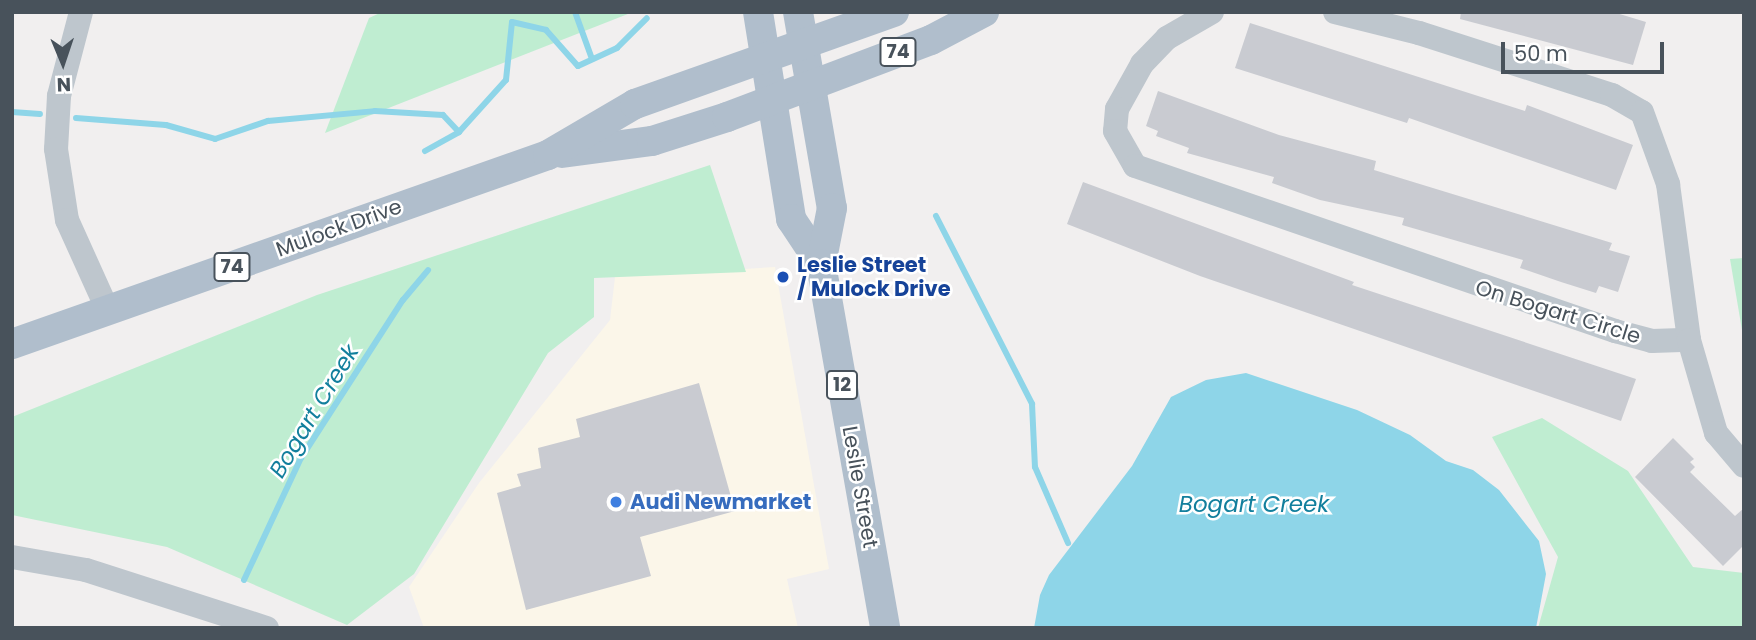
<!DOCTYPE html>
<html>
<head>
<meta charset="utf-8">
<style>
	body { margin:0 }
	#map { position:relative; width:1756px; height:640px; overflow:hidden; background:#f1efef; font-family:Poppins,sans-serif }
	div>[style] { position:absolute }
	.commercial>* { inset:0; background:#fbf6e9 }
	.green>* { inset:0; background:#bfedd1 }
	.water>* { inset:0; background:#8ed5e8 }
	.stream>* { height:6px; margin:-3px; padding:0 3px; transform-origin:3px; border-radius:3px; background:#8ed5e8 }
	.building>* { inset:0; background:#c9cbd1 }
	.minor>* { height:24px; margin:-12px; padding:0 12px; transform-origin:12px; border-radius:12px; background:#bec6cd }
	.major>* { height:30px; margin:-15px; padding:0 15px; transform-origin:15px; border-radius:15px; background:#b0becc }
	.dots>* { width:19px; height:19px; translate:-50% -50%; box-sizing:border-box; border:4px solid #fff; border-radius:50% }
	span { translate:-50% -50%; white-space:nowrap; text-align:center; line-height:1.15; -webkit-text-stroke:5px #fff; paint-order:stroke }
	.shield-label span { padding:2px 5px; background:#fff; border:2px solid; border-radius:5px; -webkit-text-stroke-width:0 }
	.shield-label { font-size:19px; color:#48525b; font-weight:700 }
	.street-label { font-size:21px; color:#48525b }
	.transit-label { font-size:21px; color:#164399; font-weight:700 }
	.left { translate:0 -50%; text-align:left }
	.shop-label { font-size:21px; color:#366cbe; font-weight:700 }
	.water-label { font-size:23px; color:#127f9d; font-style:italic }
	.frame { position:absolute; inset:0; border:14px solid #48525b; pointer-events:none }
	.north { position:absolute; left:28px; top:28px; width:70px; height:70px; -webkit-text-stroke:5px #fff; paint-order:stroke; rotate:178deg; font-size:19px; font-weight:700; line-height:28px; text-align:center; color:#48525b }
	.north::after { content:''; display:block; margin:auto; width:24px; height:32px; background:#48525b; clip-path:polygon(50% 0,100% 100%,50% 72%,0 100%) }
	.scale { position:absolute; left:1501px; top:42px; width:163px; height:32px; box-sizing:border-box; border:4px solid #48525b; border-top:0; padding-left:9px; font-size:21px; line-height:24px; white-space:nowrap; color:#48525b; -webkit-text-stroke:5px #fff; paint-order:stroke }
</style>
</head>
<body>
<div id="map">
	<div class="commercial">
		<div style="clip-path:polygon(775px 267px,829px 569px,787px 579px,798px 628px,424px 628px,409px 587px,479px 483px,610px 320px,615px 277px)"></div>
	</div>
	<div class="green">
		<div style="clip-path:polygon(382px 12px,633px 12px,325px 133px,369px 18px)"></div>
		<div style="clip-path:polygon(710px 165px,746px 272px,594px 278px,594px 317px,548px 353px,414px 574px,347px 625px,167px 547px,12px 515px,12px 417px,317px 295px)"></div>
		<div style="clip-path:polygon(1744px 258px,1744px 342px,1730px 259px)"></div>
		<div style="clip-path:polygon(1542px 418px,1628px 471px,1693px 567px,1744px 573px,1744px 628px,1538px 628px,1558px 557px,1492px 437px)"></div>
	</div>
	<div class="water">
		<div style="clip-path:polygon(1246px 373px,1357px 410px,1410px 435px,1446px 461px,1473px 470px,1499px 490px,1539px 541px,1546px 574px,1536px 628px,1034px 628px,1040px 595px,1049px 575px,1132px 466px,1171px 397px,1206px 380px)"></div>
	</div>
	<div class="stream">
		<div style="left:575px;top:12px;width:50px;rotate:70.1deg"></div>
		<div style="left:12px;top:112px;width:28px;rotate:4deg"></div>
		<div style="left:76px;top:118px;width:90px;rotate:4.4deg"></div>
		<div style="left:166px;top:125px;width:51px;rotate:15.9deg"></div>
		<div style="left:215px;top:139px;width:56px;rotate:-18.8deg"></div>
		<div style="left:268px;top:121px;width:107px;rotate:-5.3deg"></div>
		<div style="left:375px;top:111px;width:68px;rotate:3.4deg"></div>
		<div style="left:443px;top:115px;width:23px;rotate:47deg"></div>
		<div style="left:425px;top:151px;width:39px;rotate:-29deg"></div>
		<div style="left:459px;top:132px;width:70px;rotate:-47.9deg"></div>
		<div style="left:506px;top:80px;width:58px;rotate:-84.1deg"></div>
		<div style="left:512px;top:22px;width:35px;rotate:13deg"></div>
		<div style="left:546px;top:30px;width:48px;rotate:48.4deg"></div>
		<div style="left:578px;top:66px;width:43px;rotate:-24.8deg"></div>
		<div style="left:617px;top:48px;width:42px;rotate:-45deg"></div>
		<div style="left:936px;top:216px;width:211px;rotate:62.9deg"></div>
		<div style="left:1032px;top:404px;width:63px;rotate:87.3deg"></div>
		<div style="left:1035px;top:467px;width:83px;rotate:66.5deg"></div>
		<div style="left:244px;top:580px;width:135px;rotate:-65deg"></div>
		<div style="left:301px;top:458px;width:188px;rotate:-57.2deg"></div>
		<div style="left:403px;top:300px;width:39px;rotate:-50deg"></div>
	</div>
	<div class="building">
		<div style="clip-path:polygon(1461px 12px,1613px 12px,1646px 22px,1633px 65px,1460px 19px)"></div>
		<div style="clip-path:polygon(1250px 23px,1525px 111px,1527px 105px,1633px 145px,1616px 190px,1409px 118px,1407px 123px,1235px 68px)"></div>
		<div style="clip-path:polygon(1158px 91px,1279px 135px,1376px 161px,1374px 170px,1612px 243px,1609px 250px,1630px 256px,1618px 292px,1599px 286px,1596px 293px,1561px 282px,1520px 268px,1523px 260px,1402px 225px,1404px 218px,1320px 200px,1272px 183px,1274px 177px,1187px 153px,1189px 148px,1156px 136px,1158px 131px,1146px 126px)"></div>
		<div style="clip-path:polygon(1083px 182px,1354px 282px,1352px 285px,1636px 379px,1621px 421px,1200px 276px,1067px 224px)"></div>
		<div style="clip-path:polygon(699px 383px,735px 511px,640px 537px,651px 576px,526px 610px,497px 493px,521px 486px,517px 474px,541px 468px,538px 448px,580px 437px,576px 419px)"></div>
		<div style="clip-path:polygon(1673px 438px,1694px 459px,1690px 462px,1695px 467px,1690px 472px,1735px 516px,1744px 508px,1744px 545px,1723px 566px,1635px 477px)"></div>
	</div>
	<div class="minor">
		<div style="left:81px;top:12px;width:87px;rotate:104.7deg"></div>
		<div style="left:59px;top:96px;width:53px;rotate:93.2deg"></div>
		<div style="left:56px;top:149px;width:72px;rotate:81.2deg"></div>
		<div style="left:67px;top:220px;width:100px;rotate:65.7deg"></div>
		<div style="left:1212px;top:12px;width:52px;rotate:150deg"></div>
		<div style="left:1167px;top:38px;width:36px;rotate:134deg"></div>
		<div style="left:1142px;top:64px;width:51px;rotate:119.1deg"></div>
		<div style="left:1117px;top:109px;width:22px;rotate:95deg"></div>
		<div style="left:1115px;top:131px;width:40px;rotate:60.3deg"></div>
		<div style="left:1135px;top:166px;width:508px;rotate:18.97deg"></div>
		<div style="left:1615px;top:331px;width:38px;rotate:15deg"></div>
		<div style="left:1652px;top:341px;width:37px;rotate:-2deg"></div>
		<div style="left:1335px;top:12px;width:87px;rotate:14deg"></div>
		<div style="left:1419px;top:33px;width:203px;rotate:17.8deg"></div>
		<div style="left:1612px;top:95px;width:34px;rotate:30deg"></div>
		<div style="left:1642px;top:112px;width:77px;rotate:70.1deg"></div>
		<div style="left:1668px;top:184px;width:157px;rotate:82.3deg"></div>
		<div style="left:1689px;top:340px;width:97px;rotate:73.8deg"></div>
		<div style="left:1716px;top:433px;width:43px;rotate:49.7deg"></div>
		<div style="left:12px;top:557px;width:75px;rotate:10deg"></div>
		<div style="left:86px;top:570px;width:190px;rotate:17.8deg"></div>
	</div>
	<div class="major">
		<div style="left:758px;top:12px;width:210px;rotate:80.9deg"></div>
		<div style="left:791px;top:219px;width:54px;rotate:56.3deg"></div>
		<div style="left:798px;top:12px;width:199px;rotate:80.2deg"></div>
		<div style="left:832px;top:208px;width:57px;rotate:101.1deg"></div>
		<div style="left:821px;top:264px;width:370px;rotate:80deg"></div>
		<div style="left:562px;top:153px;width:91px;rotate:-7.6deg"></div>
		<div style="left:652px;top:141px;width:79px;rotate:-17.7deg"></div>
		<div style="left:727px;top:117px;width:218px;rotate:-20.7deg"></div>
		<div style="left:931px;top:40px;width:60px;rotate:-27.8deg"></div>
		<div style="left:12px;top:344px;width:568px;rotate:-19.42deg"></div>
		<div style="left:548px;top:155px;width:101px;rotate:-30.4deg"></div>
		<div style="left:635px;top:104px;width:275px;rotate:-19.6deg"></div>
	</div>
	<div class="dots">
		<div style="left:783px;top:277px;background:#1a4fb4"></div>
		<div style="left:616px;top:502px;background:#3f7fe0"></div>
	</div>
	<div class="shield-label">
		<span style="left:898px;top:52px">74</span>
		<span style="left:232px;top:267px">74</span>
		<span style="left:842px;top:385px">12</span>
	</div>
	<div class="street-label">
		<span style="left:339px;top:228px;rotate:-20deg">Mulock Drive</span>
		<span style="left:1558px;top:312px;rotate:17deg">On Bogart Circle</span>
		<span style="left:860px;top:487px;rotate:80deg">Leslie Street</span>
	</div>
	<div class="transit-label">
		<span class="left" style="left:797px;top:277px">Leslie Street<br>/ Mulock Drive</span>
	</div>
	<div class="shop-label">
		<span class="left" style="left:630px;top:502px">Audi Newmarket</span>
	</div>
	<div class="water-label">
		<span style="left:314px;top:411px;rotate:-59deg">Bogart Creek</span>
		<span style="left:1254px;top:504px">Bogart Creek</span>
	</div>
	<div class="frame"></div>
	<div class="north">N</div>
	<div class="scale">50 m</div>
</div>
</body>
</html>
